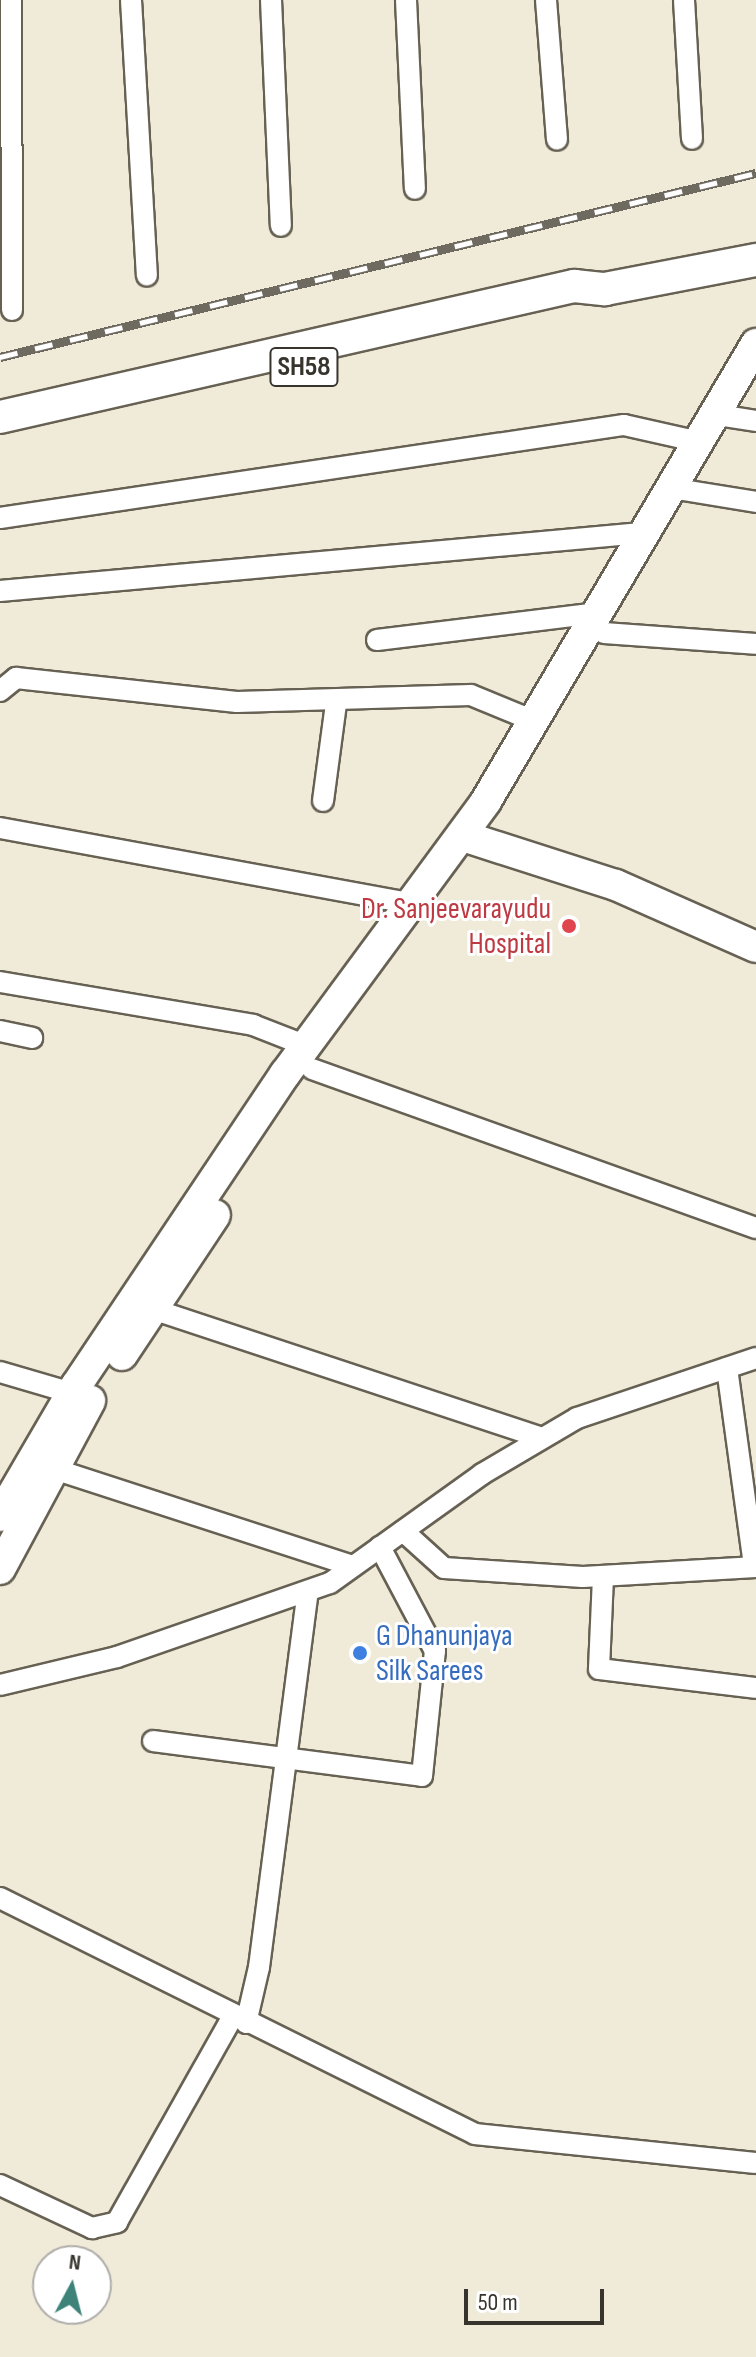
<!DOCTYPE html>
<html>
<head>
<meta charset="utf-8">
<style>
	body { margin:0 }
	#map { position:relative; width:756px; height:2357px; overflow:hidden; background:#f0ead9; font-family:"Sofia Sans Condensed",sans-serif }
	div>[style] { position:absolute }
	.roads { filter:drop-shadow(2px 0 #666153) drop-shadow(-2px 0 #666153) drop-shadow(0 2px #666153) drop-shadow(0 -2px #666153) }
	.street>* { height:20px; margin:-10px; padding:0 10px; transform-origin:10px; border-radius:10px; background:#fff }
	.secondary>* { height:30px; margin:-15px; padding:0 15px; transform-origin:15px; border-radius:15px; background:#fff }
	.primary>* { height:32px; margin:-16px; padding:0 16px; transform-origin:16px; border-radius:16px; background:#fff }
	.rail>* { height:9px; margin-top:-4.5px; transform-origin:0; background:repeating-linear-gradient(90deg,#fff 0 18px,#6e6a60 0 36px); box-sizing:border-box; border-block:2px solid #6e6a60 }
	.dots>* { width:22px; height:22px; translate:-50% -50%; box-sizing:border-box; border:4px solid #fff; border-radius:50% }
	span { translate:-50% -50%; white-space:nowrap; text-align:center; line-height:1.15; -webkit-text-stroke:6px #fff; paint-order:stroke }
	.shield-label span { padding:2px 6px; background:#fff; border:2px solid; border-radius:6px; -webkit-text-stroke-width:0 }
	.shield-label { font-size:28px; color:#36342d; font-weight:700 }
	.health-label { font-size:30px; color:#be3a42 }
	.right { translate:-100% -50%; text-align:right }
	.shop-label { font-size:30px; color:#366cbe }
	.left { translate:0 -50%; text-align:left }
	.north { position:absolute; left:32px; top:2245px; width:80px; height:80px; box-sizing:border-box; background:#fff; border:2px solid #afaeab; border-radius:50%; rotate:7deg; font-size:22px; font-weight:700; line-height:32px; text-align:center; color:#36342d }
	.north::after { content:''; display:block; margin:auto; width:28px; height:36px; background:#3d837a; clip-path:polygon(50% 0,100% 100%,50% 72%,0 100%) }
	.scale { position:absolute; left:464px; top:2289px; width:140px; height:36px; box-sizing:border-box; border:4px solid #36342d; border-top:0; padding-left:10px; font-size:24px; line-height:28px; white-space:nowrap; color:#36342d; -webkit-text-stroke:6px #fff; paint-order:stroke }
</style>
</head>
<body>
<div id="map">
	<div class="roads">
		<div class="street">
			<div style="left:11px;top:0;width:310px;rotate:89.8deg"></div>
			<div style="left:131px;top:0;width:276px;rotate:86.7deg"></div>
			<div style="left:271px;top:0;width:226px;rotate:87.5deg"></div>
			<div style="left:406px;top:0;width:189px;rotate:87.3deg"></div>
			<div style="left:546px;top:0;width:140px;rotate:85.5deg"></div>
			<div style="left:684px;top:0;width:139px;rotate:86.7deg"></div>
			<div style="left:718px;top:415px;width:38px;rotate:9deg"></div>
			<div style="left:683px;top:490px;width:74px;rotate:9.3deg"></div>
			<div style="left:0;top:518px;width:631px;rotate:-8.48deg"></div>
			<div style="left:624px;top:425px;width:73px;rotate:12.7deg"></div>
			<div style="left:0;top:591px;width:644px;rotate:-5.17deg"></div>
			<div style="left:604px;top:633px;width:152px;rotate:4.1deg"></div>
			<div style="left:377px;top:640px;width:221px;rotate:-7deg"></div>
			<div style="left:0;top:691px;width:21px;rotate:-39deg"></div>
			<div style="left:16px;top:678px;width:222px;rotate:6.2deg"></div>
			<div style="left:237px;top:702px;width:234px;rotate:-1.7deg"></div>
			<div style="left:471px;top:695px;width:68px;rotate:22.4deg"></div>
			<div style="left:323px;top:801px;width:98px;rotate:-82.4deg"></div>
			<div style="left:0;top:828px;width:423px;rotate:10.4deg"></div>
			<div style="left:0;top:982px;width:257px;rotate:9.6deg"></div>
			<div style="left:253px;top:1025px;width:58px;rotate:21.3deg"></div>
			<div style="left:0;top:1031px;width:33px;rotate:12deg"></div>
			<div style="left:312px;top:1069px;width:472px;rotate:19.7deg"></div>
			<div style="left:143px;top:1306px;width:420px;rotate:18.3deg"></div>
			<div style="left:727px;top:1368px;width:200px;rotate:82.2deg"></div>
			<div style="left:0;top:1372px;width:75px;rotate:16.3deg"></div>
			<div style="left:54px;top:1469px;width:314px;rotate:18deg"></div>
			<div style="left:403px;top:1531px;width:55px;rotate:42.1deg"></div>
			<div style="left:444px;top:1568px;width:139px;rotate:3.7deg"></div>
			<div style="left:583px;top:1577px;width:173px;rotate:-3.3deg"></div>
			<div style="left:603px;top:1577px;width:92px;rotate:92.5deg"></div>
			<div style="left:599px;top:1669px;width:158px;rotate:6.9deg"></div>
			<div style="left:0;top:1685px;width:120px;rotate:-13.5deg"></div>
			<div style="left:117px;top:1657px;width:225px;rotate:-19.2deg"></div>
			<div style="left:330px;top:1583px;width:187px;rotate:-35.6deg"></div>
			<div style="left:482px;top:1474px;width:110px;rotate:-30.5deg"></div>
			<div style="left:577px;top:1418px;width:189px;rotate:-18.5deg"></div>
			<div style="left:153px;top:1741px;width:271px;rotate:7.4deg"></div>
			<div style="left:422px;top:1776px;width:126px;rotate:-84.1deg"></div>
			<div style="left:435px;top:1651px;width:118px;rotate:-117.9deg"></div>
			<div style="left:0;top:1898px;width:530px;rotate:26.42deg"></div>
			<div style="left:475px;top:2134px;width:282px;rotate:5.9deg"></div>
			<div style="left:246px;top:2023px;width:57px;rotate:-76.9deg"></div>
			<div style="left:259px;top:1967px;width:379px;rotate:-82.6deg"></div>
			<div style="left:0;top:2185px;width:102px;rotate:25.1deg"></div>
			<div style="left:92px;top:2228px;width:26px;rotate:-13deg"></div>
			<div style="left:117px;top:2222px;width:236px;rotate:-60.6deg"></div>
		</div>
		<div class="secondary">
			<div style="left:463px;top:836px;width:161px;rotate:17.8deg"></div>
			<div style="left:616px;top:885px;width:153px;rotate:23.9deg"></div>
			<div style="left:122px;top:1355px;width:168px;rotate:-56.4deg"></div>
			<div style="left:0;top:1516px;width:151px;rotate:-59.7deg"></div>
			<div style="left:76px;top:1386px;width:376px;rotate:-56.2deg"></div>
			<div style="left:285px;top:1074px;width:339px;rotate:-53.6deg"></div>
			<div style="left:486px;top:801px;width:531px;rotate:-59.42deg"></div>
			<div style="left:0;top:1569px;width:191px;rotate:-61.8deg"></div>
		</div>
		<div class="primary">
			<div style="left:0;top:417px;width:589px;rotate:-12.86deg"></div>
			<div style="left:574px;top:286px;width:31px;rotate:6deg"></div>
			<div style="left:605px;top:289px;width:154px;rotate:-10.9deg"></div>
		</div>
	</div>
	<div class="rail">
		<div style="left:0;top:357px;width:778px;rotate:-13.68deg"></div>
	</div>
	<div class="dots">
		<div style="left:569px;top:926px;background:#e0444e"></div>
		<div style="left:360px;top:1653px;background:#3f7fe0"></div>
	</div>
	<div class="shield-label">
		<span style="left:304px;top:367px">SH58</span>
	</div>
	<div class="health-label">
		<span class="right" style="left:551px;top:926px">Dr. Sanjeevarayudu<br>Hospital</span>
	</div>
	<div class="shop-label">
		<span class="left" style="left:376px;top:1653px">G Dhanunjaya<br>Silk Sarees</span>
	</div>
	<div class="north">N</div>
	<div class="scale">50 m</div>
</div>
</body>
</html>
